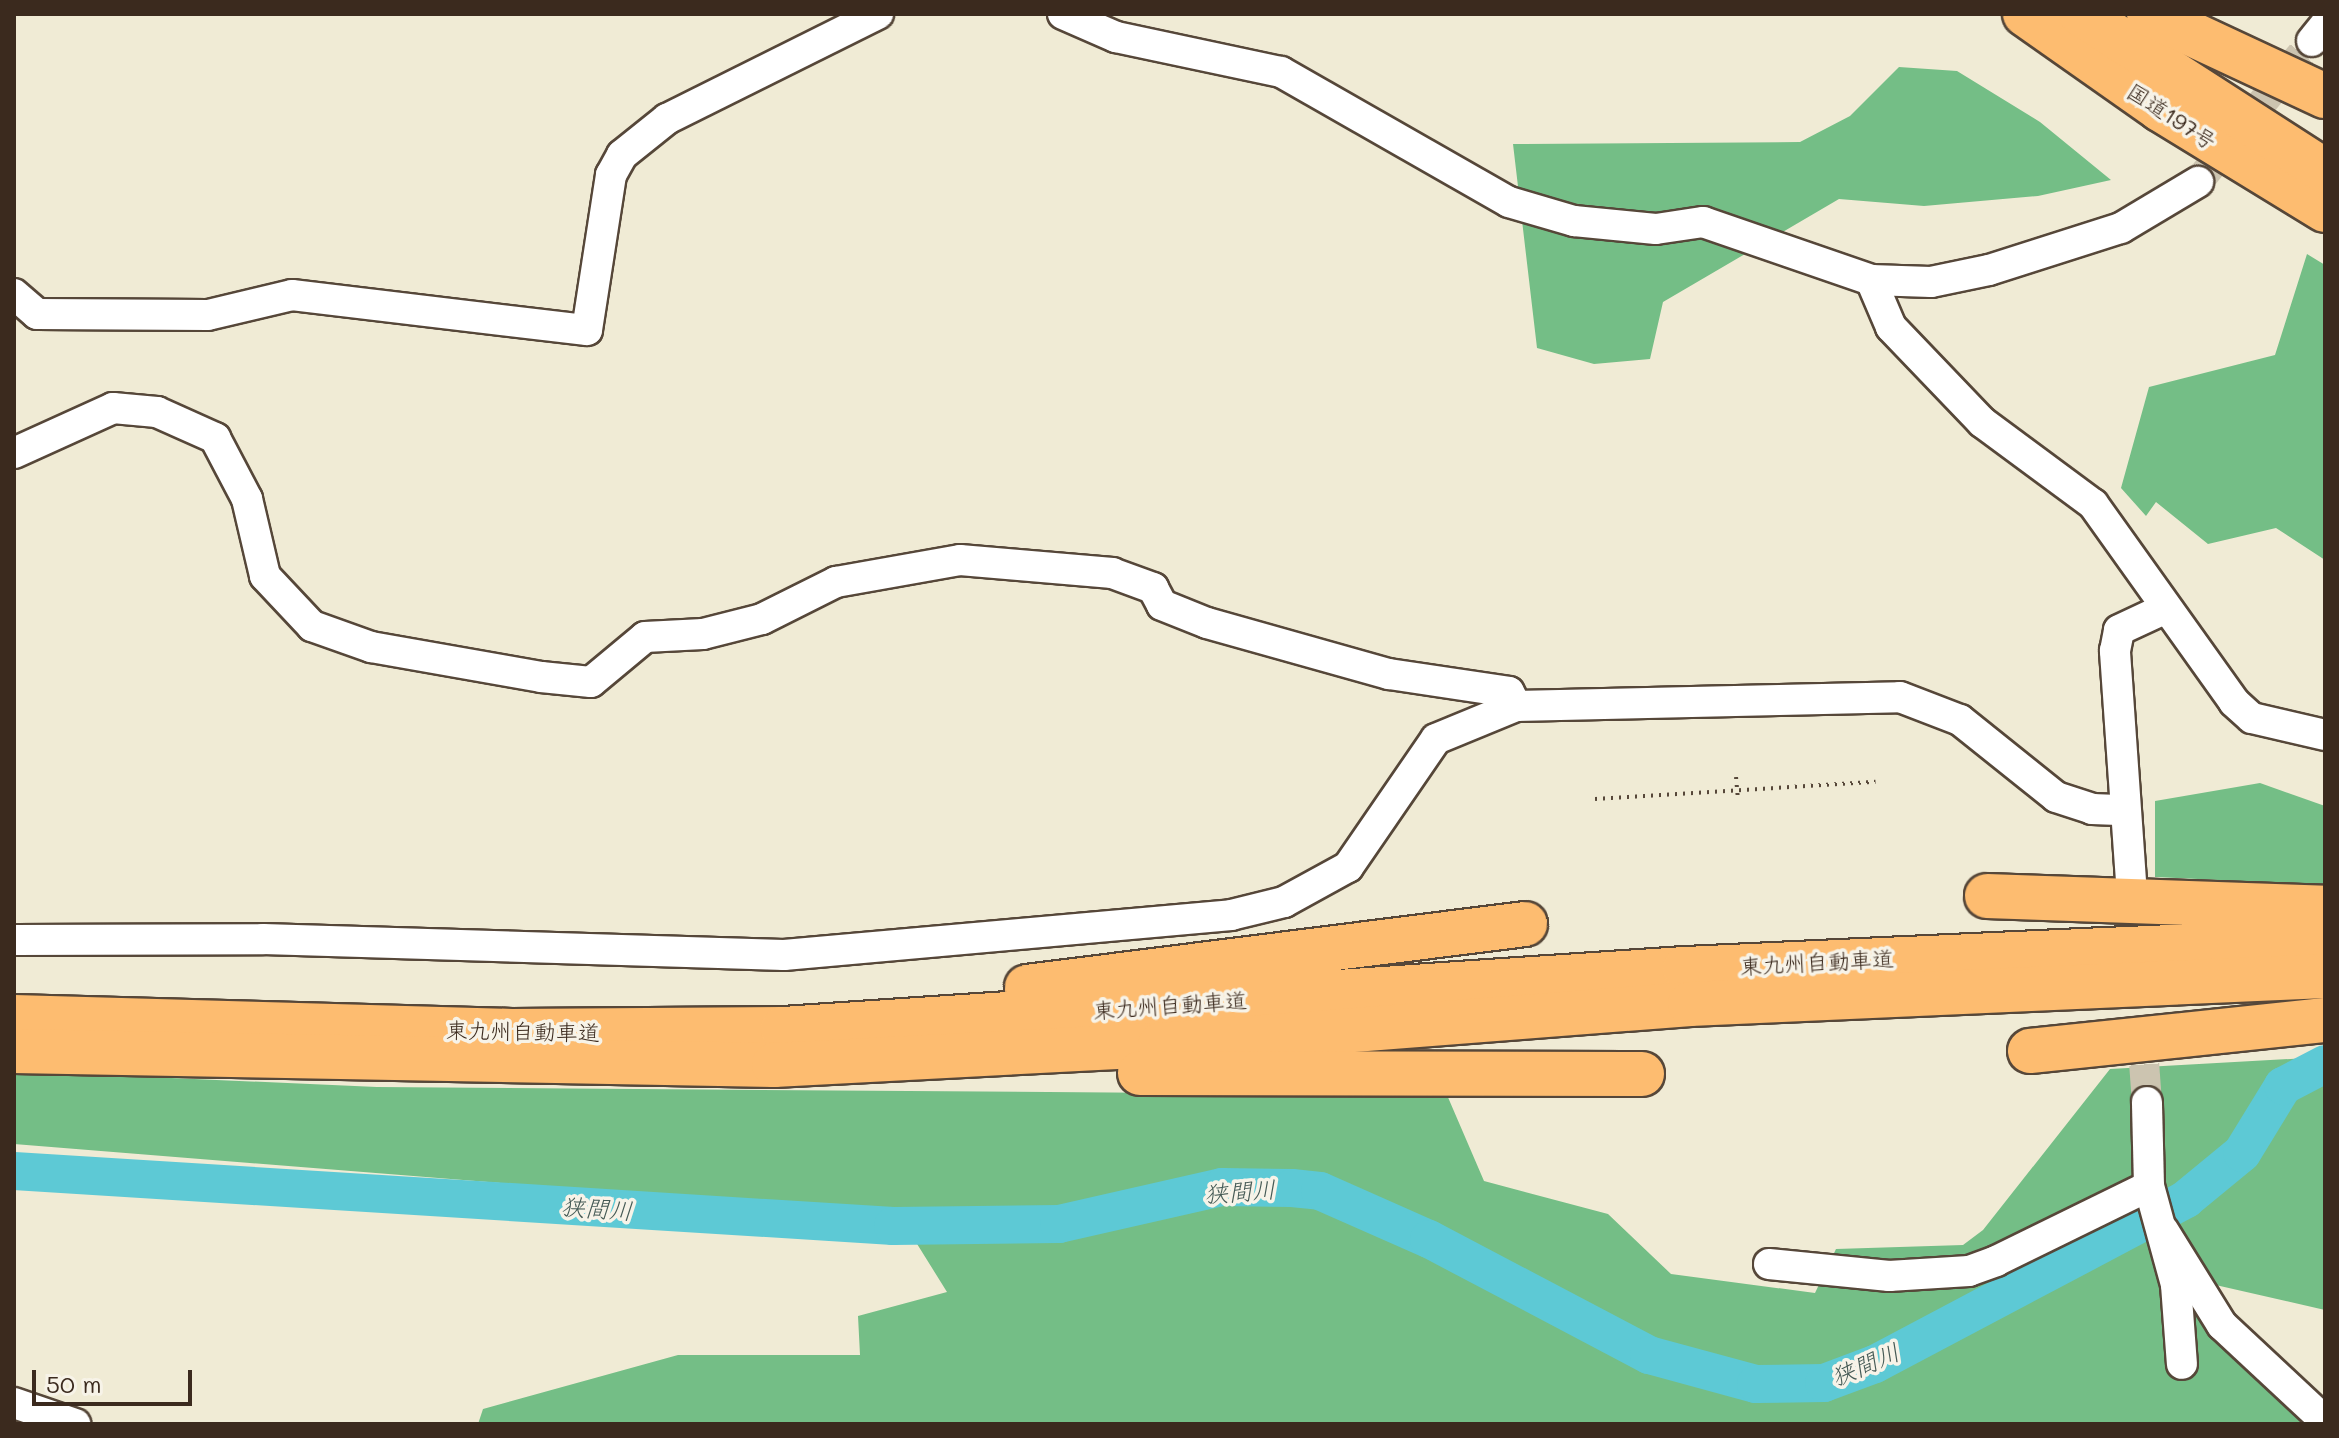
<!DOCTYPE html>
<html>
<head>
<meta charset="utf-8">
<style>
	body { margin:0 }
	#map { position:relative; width:2339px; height:1438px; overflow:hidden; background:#f0ebd5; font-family:Mali,"Klee One",sans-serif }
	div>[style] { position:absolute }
	.forest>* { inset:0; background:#74be86 }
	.river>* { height:38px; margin:-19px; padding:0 19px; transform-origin:19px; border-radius:19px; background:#5dc9d5 }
	.minor-tunnel>* { height:30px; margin-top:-15px; transform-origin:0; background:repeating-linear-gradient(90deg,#ccc4b0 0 30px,transparent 0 45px) }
	.path>* { height:4px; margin-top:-2px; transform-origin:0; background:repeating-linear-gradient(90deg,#564739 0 2px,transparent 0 8px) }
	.roads { filter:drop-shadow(2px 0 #564739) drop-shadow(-2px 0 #564739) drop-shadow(0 2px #564739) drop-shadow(0 -2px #564739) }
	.minor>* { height:30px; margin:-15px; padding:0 15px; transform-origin:15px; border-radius:15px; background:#fff }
	.highway>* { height:44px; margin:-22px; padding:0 22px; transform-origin:22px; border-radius:22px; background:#fdbc70 }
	span { translate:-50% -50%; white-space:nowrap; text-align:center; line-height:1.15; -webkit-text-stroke:7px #f7f3e8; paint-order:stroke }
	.street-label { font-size:22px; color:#3b2a1e }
	.water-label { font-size:24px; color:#455a55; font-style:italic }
	.frame { position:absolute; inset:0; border:16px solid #3b2a1e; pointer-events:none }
	.scale { position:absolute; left:32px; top:1370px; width:160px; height:36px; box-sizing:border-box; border:4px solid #3b2a1e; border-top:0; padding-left:10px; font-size:24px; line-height:28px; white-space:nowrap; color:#3b2a1e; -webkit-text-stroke:6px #f7f3e8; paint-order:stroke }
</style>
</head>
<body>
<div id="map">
	<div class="forest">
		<div style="clip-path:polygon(1899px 67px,1957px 71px,2040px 122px,2111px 180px,2038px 196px,1924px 206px,1839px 199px,1663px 302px,1650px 359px,1594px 364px,1537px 348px,1513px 144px,1800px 142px,1850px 116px)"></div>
		<div style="clip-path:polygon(2307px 254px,2325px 265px,2325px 560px,2276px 528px,2208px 544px,2156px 502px,2146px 516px,2121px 488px,2149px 387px,2275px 355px)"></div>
		<div style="clip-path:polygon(2260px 783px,2325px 806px,2325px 885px,2155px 877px,2155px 801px)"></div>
		<div style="clip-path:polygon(2325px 1057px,2325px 1310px,2163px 1273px,2238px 1360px,2310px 1424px,478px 1424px,483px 1409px,678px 1355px,860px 1355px,858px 1316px,947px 1292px,899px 1215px,14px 1144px,14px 1071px,377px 1087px,1447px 1095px,1484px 1181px,1608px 1214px,1671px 1274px,1815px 1293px,1836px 1249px,1963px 1245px,1983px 1230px,2110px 1069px)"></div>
	</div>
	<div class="river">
		<div style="left:14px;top:1171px;width:881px;rotate:3.58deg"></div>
		<div style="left:893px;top:1226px;width:166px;rotate:-0.7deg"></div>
		<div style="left:1059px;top:1224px;width:167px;rotate:-12.8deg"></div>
		<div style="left:1222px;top:1187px;width:70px;rotate:0.8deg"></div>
		<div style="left:1292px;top:1188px;width:28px;rotate:6deg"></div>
		<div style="left:1320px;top:1191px;width:119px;rotate:23.8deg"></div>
		<div style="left:1429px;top:1239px;width:249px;rotate:27.8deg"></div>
		<div style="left:1649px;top:1355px;width:111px;rotate:15.2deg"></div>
		<div style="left:1756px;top:1384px;width:68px;rotate:-0.8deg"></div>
		<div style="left:1824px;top:1383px;width:54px;rotate:-20.4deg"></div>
		<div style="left:1875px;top:1364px;width:352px;rotate:-27.9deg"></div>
		<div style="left:2186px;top:1199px;width:72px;rotate:-39.4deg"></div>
		<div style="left:2242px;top:1153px;width:79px;rotate:-58.5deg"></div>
		<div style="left:2283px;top:1086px;width:47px;rotate:-27.6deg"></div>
	</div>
	<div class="minor-tunnel">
		<div style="left:2198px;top:182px;width:181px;rotate:-51deg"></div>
		<div style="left:2131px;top:885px;width:218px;rotate:85.8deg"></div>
	</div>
	<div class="path">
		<div style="left:1736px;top:777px;width:24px;rotate:85deg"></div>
		<div style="left:1595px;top:799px;width:281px;rotate:-3.5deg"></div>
	</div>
	<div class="roads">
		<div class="minor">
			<div style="left:1063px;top:14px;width:58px;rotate:23.5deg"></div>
			<div style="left:1116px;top:37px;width:169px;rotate:12deg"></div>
			<div style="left:1281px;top:72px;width:262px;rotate:29.7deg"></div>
			<div style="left:1509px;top:202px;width:68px;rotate:16.3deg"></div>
			<div style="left:1574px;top:221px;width:82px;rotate:5.6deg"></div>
			<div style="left:1656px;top:229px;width:48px;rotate:-8.5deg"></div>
			<div style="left:1703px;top:222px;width:178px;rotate:19deg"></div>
			<div style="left:1871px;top:280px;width:60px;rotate:1.9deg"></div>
			<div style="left:1931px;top:282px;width:59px;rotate:-11.7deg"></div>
			<div style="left:1989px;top:270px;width:139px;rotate:-17.7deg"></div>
			<div style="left:2121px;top:228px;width:90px;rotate:-30.9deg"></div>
			<div style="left:2312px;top:41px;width:21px;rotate:-51deg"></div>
			<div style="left:1871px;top:280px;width:51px;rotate:66.9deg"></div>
			<div style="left:1891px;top:327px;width:132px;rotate:46.2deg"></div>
			<div style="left:1982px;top:422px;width:138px;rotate:36.5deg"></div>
			<div style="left:2093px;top:504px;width:243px;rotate:54.5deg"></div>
			<div style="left:2234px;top:702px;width:24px;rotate:42deg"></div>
			<div style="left:2252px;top:718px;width:75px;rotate:13.1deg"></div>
			<div style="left:14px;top:294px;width:30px;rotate:41deg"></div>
			<div style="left:37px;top:314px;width:171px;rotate:0.3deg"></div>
			<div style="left:208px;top:315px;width:86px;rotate:-13.4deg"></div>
			<div style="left:292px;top:295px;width:297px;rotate:6.8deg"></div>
			<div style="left:587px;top:330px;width:157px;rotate:-81.2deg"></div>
			<div style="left:611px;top:175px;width:23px;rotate:-61deg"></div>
			<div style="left:622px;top:155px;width:58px;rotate:-38.7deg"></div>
			<div style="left:667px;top:119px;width:236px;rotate:-26.5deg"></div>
			<div style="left:14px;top:453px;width:109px;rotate:-24.4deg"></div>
			<div style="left:113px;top:408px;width:44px;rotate:5.2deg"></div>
			<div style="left:157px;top:412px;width:64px;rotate:24.1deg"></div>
			<div style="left:215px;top:438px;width:69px;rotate:62.3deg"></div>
			<div style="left:247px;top:499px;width:79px;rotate:76.8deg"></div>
			<div style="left:265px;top:576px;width:69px;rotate:46.8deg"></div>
			<div style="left:312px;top:626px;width:63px;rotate:19.6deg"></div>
			<div style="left:371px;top:647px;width:173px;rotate:10deg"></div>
			<div style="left:541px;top:677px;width:50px;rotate:5.7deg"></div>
			<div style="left:591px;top:682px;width:70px;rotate:-39.8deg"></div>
			<div style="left:645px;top:637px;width:58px;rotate:-3deg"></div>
			<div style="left:703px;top:634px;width:61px;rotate:-14.3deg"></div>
			<div style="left:762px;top:619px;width:83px;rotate:-26.6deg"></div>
			<div style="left:836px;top:582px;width:126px;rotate:-10.1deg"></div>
			<div style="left:960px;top:560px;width:153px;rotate:4.9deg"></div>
			<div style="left:1112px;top:573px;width:44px;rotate:20.1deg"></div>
			<div style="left:1153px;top:588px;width:19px;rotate:62deg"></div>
			<div style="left:1162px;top:605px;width:48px;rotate:21.8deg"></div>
			<div style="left:1207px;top:623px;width:189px;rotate:15.7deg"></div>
			<div style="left:1389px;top:674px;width:121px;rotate:8.5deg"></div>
			<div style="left:1509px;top:692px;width:16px;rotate:63deg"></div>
			<div style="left:2131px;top:881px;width:231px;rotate:-94deg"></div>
			<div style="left:2115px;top:651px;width:21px;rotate:-79deg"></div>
			<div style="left:2119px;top:630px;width:50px;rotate:-25deg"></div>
			<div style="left:14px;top:940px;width:249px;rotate:-0.2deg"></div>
			<div style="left:263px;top:939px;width:521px;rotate:1.76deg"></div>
			<div style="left:784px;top:955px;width:449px;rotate:-5.1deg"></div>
			<div style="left:1231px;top:915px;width:55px;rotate:-13.8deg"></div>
			<div style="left:1284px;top:902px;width:73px;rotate:-28.7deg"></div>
			<div style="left:1348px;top:867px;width:155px;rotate:-55.5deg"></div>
			<div style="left:1436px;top:739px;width:87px;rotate:-22.4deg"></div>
			<div style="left:1516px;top:706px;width:384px;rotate:-1.3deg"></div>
			<div style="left:1900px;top:697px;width:64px;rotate:21deg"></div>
			<div style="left:1960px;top:720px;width:123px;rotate:38.7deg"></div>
			<div style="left:2056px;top:797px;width:38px;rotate:18deg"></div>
			<div style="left:2092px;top:809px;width:33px;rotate:2deg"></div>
			<div style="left:2149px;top:1186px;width:103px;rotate:74.7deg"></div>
			<div style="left:2176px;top:1285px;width:79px;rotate:85.7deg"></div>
			<div style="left:2163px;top:1230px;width:112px;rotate:58.2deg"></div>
			<div style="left:2222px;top:1325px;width:141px;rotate:43deg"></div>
			<div style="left:1769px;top:1264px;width:121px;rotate:5.7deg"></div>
			<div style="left:1889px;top:1276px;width:80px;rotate:-3.6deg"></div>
			<div style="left:1969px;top:1271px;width:29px;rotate:-20deg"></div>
			<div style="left:1996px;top:1261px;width:170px;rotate:-26.1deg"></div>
			<div style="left:2149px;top:1186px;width:84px;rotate:-91.4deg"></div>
			<div style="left:14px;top:1403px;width:65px;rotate:19deg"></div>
		</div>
		<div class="highway">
			<div style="left:2025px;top:14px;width:165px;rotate:35.1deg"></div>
			<div style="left:2160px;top:109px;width:193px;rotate:31.5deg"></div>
			<div style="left:2081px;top:14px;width:290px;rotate:32.8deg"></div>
			<div style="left:2149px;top:14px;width:194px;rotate:25deg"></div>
			<div style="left:1987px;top:896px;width:338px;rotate:2deg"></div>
			<div style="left:1027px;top:987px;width:502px;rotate:-7.21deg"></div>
			<div style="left:14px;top:1017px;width:498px;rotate:1.6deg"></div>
			<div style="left:512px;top:1031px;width:271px;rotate:-0.4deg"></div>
			<div style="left:783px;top:1029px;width:904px;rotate:-3.81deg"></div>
			<div style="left:1685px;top:969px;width:641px;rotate:-2.59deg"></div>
			<div style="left:14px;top:1051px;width:760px;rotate:1.06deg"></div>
			<div style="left:774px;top:1065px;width:387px;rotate:-3deg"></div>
			<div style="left:1160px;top:1045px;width:532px;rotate:-4.42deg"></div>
			<div style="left:1690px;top:1004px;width:636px;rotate:-2.52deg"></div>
			<div style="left:2030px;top:1051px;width:297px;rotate:-6deg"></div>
			<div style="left:1140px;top:1073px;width:502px;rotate:0.11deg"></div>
		</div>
	</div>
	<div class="street-label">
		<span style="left:2172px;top:116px;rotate:33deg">国道197号</span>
		<span style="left:1817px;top:962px;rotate:-3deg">東九州自動車道</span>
		<span style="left:1170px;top:1005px;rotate:-4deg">東九州自動車道</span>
		<span style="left:523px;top:1031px;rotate:1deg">東九州自動車道</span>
	</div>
	<div class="water-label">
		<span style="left:1240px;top:1191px;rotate:-4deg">狭間川</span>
		<span style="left:597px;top:1208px;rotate:4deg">狭間川</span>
		<span style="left:1865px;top:1364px;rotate:-23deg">狭間川</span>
	</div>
	<div class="frame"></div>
	<div class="scale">50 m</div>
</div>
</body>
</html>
